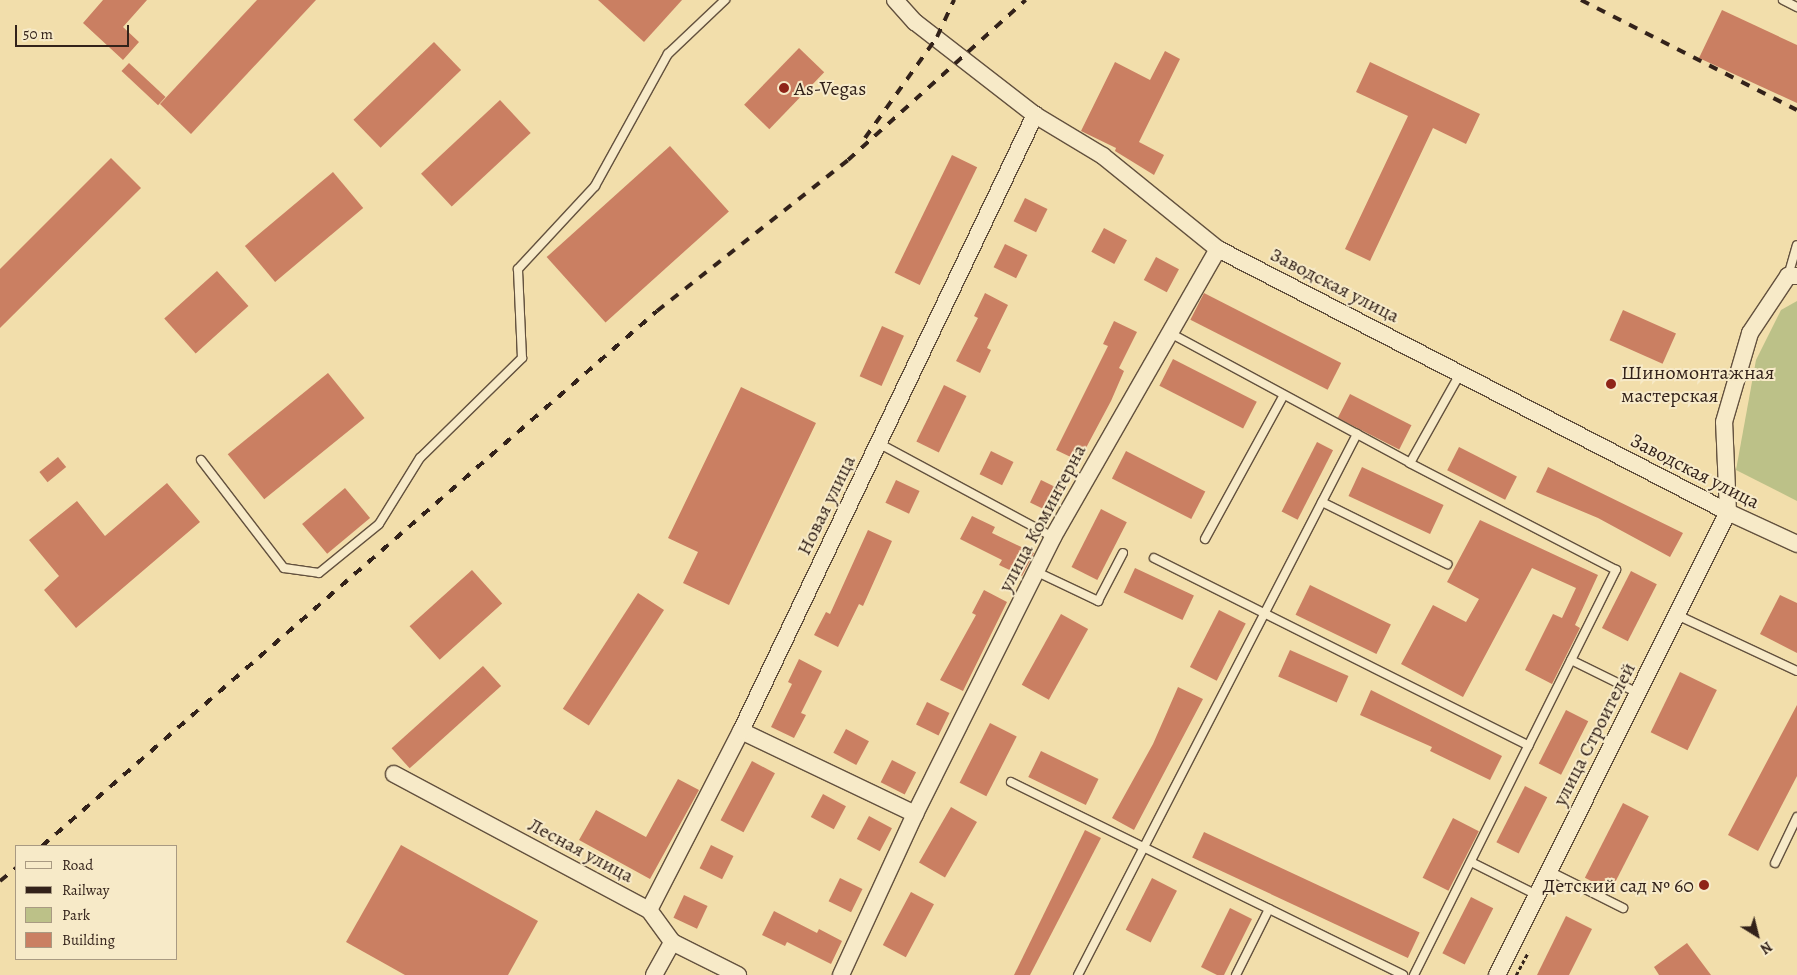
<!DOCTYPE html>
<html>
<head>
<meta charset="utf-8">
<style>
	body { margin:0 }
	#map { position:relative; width:1797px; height:975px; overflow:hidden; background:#f2deab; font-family:Alegreya,serif }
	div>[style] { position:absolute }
	.green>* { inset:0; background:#bcc188 }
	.building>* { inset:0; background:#ca7f62; transform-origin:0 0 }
	.path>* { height:2.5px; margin-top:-1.25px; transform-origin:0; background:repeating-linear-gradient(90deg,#33221a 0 4px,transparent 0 6.5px) }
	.roads { filter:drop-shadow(1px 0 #63513e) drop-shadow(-1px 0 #63513e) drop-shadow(0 1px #63513e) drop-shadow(0 -1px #63513e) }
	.service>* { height:8px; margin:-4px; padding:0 4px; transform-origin:4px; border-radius:4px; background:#f7eac8 }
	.minor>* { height:16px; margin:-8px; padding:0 8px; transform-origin:8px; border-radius:8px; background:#f7eac8 }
	.rail>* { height:4px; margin-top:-2px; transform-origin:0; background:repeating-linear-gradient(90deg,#33221a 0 9px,transparent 0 18px) }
	.dots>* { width:14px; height:14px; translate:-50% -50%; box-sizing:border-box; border:2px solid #f7eac8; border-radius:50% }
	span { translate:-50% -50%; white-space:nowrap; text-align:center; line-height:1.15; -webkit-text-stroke:4px #f7eac8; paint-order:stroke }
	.poi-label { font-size:20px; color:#33221a }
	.left { translate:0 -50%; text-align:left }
	.right { translate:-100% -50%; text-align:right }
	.street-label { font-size:20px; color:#33221a }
	.legend { position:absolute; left:15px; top:845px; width:162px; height:115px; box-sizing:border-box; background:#f7eac8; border:1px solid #a99a82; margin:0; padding:6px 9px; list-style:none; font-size:15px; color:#33221a }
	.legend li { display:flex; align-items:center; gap:10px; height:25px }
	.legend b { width:25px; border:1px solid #a99a82 }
	.north { position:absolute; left:1732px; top:910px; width:50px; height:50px; -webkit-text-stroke:4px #f7eac8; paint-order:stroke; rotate:144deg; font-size:14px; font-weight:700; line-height:20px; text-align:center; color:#33221a }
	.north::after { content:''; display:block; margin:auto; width:18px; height:22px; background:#33221a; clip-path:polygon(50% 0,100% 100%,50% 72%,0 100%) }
	.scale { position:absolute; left:15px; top:25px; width:114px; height:22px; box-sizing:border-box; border:2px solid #33221a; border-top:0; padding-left:6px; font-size:15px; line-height:18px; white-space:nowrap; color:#33221a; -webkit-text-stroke:4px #f7eac8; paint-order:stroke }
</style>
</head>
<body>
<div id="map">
	<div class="green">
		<div style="clip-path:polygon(1797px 301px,1797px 501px,1736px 470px,1756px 360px,1781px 310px)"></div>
	</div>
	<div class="building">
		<div style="clip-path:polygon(103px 0,147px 0,123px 27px,139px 42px,123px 60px,83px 23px)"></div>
		<div style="clip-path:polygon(257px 0,316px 0,191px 134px,160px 104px)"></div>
		<div style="clip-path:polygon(598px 0,682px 0,644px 42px)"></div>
		<div style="clip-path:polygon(1722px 10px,1797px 45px,1797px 103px,1699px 58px)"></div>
		<div style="left:434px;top:42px;width:39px;height:112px;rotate:46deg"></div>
		<div style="left:799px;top:48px;width:35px;height:79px;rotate:44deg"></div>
		<div style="clip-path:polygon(1165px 51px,1180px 59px,1139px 142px,1164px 155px,1154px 175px,1115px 151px,1116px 148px,1081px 131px,1115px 62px,1150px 80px)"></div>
		<div style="clip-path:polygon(1370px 62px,1480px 114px,1466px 144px,1433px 128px,1370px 261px,1345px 249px,1408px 116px,1356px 92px)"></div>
		<div style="left:129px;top:63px;width:50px;height:11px;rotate:43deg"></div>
		<div style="left:500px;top:100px;width:45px;height:108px;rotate:47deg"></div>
		<div style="left:670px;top:146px;width:88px;height:166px;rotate:48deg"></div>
		<div style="left:952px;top:155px;width:28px;height:131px;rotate:26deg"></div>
		<div style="clip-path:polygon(111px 158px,141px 188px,0 328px,0 269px)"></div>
		<div style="left:333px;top:172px;width:47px;height:115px;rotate:50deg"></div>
		<div style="left:1025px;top:198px;width:25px;height:26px;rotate:26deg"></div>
		<div style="left:1104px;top:228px;width:26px;height:27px;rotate:28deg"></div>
		<div style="left:1005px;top:244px;width:25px;height:26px;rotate:26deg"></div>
		<div style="left:1156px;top:257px;width:26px;height:26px;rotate:28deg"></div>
		<div style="left:217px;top:271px;width:47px;height:71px;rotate:48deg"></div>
		<div style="clip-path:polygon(985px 293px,1008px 305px,987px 348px,991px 350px,980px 373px,956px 361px,978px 318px,974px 316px)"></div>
		<div style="left:1204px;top:293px;width:154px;height:30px;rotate:27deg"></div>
		<div style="left:1623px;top:310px;width:58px;height:33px;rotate:24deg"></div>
		<div style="clip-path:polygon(1114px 321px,1137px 332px,1119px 368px,1124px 371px,1111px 401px,1079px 461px,1056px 450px,1108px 346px,1103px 344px)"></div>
		<div style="left:882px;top:326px;width:24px;height:55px;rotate:24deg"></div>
		<div style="left:1173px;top:359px;width:94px;height:30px;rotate:27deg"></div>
		<div style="left:328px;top:373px;width:58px;height:129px;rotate:51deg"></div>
		<div style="left:944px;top:385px;width:25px;height:63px;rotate:26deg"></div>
		<div style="clip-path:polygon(741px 387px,816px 423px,729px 605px,683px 583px,698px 552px,668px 538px)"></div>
		<div style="left:1350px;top:394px;width:69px;height:27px;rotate:27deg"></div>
		<div style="left:1317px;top:442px;width:18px;height:78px;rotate:27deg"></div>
		<div style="left:1459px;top:447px;width:65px;height:26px;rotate:27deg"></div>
		<div style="left:991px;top:451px;width:25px;height:26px;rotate:26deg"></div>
		<div style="left:1126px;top:451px;width:89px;height:31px;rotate:27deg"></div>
		<div style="left:58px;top:457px;width:13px;height:24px;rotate:51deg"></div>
		<div style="left:1362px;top:467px;width:90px;height:32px;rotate:25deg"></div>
		<div style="clip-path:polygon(1548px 467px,1683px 533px,1670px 557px,1598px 518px,1536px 492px)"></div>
		<div style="left:896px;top:480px;width:26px;height:25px;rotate:25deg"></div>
		<div style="left:1041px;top:480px;width:25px;height:25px;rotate:26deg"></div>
		<div style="clip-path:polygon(167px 483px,200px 522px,76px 628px,44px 590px,59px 576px,29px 540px,77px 501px,105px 536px)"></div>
		<div style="left:345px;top:488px;width:39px;height:56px;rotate:50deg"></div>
		<div style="left:1101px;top:509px;width:29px;height:65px;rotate:27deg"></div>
		<div style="clip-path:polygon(972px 516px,995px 527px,992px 533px,1034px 553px,1022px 576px,999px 565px,1002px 560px,960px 539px)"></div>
		<div style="clip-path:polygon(1480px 520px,1598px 575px,1575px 625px,1580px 628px,1552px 684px,1525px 670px,1553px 614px,1562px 618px,1576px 588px,1532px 568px,1463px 697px,1401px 664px,1433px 605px,1466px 622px,1479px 599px,1447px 582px)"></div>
		<div style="clip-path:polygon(868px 530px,892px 541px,863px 606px,859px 604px,838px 647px,814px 635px,826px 612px,830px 614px)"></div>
		<div style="left:1135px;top:568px;width:65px;height:27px;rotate:25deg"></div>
		<div style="left:472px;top:570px;width:45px;height:84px;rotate:48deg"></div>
		<div style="left:1631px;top:571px;width:29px;height:64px;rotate:27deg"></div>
		<div style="left:1310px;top:585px;width:90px;height:33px;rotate:26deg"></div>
		<div style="clip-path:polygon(984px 590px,1007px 602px,963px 691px,940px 680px,976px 615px,972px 613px)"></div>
		<div style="left:638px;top:593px;width:31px;height:138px;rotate:33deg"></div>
		<div style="clip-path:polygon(1780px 595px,1797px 603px,1797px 653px,1760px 634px)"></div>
		<div style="left:1219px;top:610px;width:30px;height:64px;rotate:27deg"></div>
		<div style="left:1061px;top:614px;width:31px;height:81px;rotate:29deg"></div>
		<div style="left:1290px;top:650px;width:64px;height:29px;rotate:24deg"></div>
		<div style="clip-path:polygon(799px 659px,822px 671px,801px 713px,806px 715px,794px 738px,771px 727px,792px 684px,788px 682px)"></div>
		<div style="left:483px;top:666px;width:27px;height:123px;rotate:48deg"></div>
		<div style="left:1680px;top:672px;width:41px;height:67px;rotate:26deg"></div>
		<div style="clip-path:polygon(1178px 687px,1203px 699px,1134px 830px,1112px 818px,1153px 744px)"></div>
		<div style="clip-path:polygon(1371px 690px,1502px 756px,1490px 780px,1430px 751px,1432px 747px,1360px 715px)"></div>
		<div style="left:927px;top:702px;width:25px;height:25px;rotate:26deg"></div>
		<div style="clip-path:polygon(1797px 705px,1797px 776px,1758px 851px,1728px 835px)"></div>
		<div style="left:1566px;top:710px;width:25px;height:60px;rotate:27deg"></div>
		<div style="left:990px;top:723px;width:30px;height:67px;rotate:27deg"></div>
		<div style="left:846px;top:729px;width:26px;height:27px;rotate:28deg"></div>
		<div style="left:1041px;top:751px;width:64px;height:29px;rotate:26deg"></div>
		<div style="left:892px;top:760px;width:27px;height:25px;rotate:27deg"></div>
		<div style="left:752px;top:761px;width:26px;height:67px;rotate:28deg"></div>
		<div style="clip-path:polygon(678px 779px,699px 790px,650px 879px,579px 840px,596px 810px,646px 837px)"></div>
		<div style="left:1525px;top:786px;width:25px;height:63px;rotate:27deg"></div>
		<div style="left:823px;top:794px;width:26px;height:26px;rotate:28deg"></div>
		<div style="left:1623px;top:803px;width:29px;height:84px;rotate:27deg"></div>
		<div style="left:951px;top:807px;width:30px;height:64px;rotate:30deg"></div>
		<div style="left:869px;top:816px;width:26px;height:26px;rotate:28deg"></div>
		<div style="left:1453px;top:818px;width:29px;height:67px;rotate:27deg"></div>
		<div style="clip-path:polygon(1085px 830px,1101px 838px,1030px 975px,1014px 975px)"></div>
		<div style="left:1204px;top:832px;width:238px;height:28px;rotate:25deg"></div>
		<div style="clip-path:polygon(401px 845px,538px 921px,508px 975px,405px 975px,346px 942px)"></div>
		<div style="left:711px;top:845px;width:25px;height:26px;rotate:26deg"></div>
		<div style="left:840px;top:878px;width:25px;height:26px;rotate:26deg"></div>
		<div style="left:1152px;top:878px;width:28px;height:58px;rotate:27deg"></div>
		<div style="left:911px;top:892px;width:26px;height:60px;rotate:28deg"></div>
		<div style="left:684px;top:895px;width:26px;height:25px;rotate:25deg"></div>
		<div style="left:1471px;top:897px;width:25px;height:63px;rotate:27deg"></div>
		<div style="clip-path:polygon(1230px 908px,1252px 919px,1224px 975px,1217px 975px,1201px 967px)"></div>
		<div style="clip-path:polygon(774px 911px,817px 933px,819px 929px,842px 941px,831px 964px,787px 942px,785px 946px,762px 935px)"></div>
		<div style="clip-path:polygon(1566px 916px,1592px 929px,1569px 975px,1537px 975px)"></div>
		<div style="clip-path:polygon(1687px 943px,1711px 975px,1659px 975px,1654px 967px)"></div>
	</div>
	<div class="path">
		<div style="left:1516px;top:975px;width:26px;rotate:-62deg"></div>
	</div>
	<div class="roads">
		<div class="service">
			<div style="left:1783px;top:0;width:16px;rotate:27deg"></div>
			<div style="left:1788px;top:276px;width:32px;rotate:-74deg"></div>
			<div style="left:1170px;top:333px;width:273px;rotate:28.4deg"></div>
			<div style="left:880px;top:444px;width:196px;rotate:28.3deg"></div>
			<div style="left:201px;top:460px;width:136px;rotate:52.5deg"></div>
			<div style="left:284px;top:568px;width:35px;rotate:8deg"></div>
			<div style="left:319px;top:573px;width:77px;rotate:-39.2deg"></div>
			<div style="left:379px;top:524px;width:78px;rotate:-58.2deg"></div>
			<div style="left:420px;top:458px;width:143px;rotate:-44.4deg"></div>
			<div style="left:522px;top:358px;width:89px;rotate:-92.6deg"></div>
			<div style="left:518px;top:269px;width:113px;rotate:-47.1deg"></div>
			<div style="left:595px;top:186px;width:151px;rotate:-61.1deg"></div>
			<div style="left:668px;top:54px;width:79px;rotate:-43.5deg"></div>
			<div style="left:1322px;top:502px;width:140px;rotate:26.4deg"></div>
			<div style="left:1205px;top:539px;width:164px;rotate:-61.3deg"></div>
			<div style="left:1154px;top:558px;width:419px;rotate:26.6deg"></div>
			<div style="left:1037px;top:572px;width:68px;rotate:25.4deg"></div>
			<div style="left:1098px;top:601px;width:54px;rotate:-62.5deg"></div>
			<div style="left:1677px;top:615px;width:132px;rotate:25deg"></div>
			<div style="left:1571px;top:660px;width:75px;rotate:26.2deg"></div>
			<div style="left:1011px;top:782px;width:437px;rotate:26.2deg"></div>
			<div style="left:1471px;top:862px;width:74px;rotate:26.6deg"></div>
			<div style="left:1775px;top:863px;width:51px;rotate:-64.4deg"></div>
			<div style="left:1549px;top:871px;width:83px;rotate:26.6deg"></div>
			<div style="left:1078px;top:975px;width:609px;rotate:-62.72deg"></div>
			<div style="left:1236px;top:975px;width:74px;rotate:-63.4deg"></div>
			<div style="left:1414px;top:975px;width:453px;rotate:-63.5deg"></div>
			<div style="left:1616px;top:570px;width:232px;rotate:-152.6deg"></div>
			<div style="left:1410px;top:463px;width:102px;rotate:-60.7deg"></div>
		</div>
		<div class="minor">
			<div style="left:895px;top:0;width:30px;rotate:48deg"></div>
			<div style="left:915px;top:22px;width:152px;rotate:37.8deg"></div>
			<div style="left:1035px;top:115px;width:79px;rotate:31.1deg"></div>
			<div style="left:1103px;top:156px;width:148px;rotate:39deg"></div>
			<div style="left:1218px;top:249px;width:574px;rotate:27.28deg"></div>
			<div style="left:1728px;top:512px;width:76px;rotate:24.9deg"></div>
			<div style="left:741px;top:731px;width:193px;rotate:25.5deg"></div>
			<div style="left:394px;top:774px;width:289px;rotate:28.1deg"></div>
			<div style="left:649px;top:910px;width:39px;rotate:54deg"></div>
			<div style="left:672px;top:942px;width:74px;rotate:26.6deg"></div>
			<div style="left:649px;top:910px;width:201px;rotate:-62.8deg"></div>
			<div style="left:741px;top:731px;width:683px;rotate:-64.49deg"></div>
			<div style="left:654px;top:975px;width:38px;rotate:-61deg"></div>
			<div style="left:841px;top:975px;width:177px;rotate:-65.3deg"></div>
			<div style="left:915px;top:814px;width:309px;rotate:-63.5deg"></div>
			<div style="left:1053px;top:537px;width:332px;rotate:-60.2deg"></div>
			<div style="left:1497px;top:975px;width:517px;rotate:-63.48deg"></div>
			<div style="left:1728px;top:512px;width:90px;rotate:-92.5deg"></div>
			<div style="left:1724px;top:422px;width:93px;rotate:-73.7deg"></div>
			<div style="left:1750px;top:333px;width:69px;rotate:-56.3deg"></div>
			<div style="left:1788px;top:276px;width:9px"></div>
		</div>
	</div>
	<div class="rail">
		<div style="left:1581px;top:0;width:242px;rotate:27deg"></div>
		<div style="left:865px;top:138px;width:124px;rotate:-54.5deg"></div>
		<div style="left:937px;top:37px;width:41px;rotate:-65.3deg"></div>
		<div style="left:42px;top:846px;width:815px;rotate:-41.02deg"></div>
		<div style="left:657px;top:311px;width:243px;rotate:-38.3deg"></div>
		<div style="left:848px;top:160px;width:239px;rotate:-42deg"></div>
		<div style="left:0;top:881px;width:21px;rotate:-39deg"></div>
	</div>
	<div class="dots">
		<div style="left:784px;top:88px;background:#8f2418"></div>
		<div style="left:1611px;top:384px;background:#8f2418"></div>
		<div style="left:1704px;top:885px;background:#8f2418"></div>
	</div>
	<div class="poi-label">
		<span class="left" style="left:794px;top:88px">As-Vegas</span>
		<span class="left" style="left:1621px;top:384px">Шиномонтажная<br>мастерская</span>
		<span class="right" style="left:1694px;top:885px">Детский сад № 60</span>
	</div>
	<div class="street-label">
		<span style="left:1335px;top:285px;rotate:27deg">Заводская улица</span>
		<span style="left:1695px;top:471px;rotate:27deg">Заводская улица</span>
		<span style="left:826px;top:505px;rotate:-64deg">Новая улица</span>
		<span style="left:1042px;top:518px;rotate:-62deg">улица Коминтерна</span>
		<span style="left:1594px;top:734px;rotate:-63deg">улица Строителей</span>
		<span style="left:581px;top:850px;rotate:28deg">Лесная улица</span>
	</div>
	<ul class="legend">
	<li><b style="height:6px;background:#f7eac8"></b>Road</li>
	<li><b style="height:6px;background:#33221a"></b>Railway</li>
	<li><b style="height:14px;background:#bcc188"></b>Park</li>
	<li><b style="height:14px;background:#ca7f62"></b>Building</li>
	</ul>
	<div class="north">N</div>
	<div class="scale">50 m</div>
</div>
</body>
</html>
